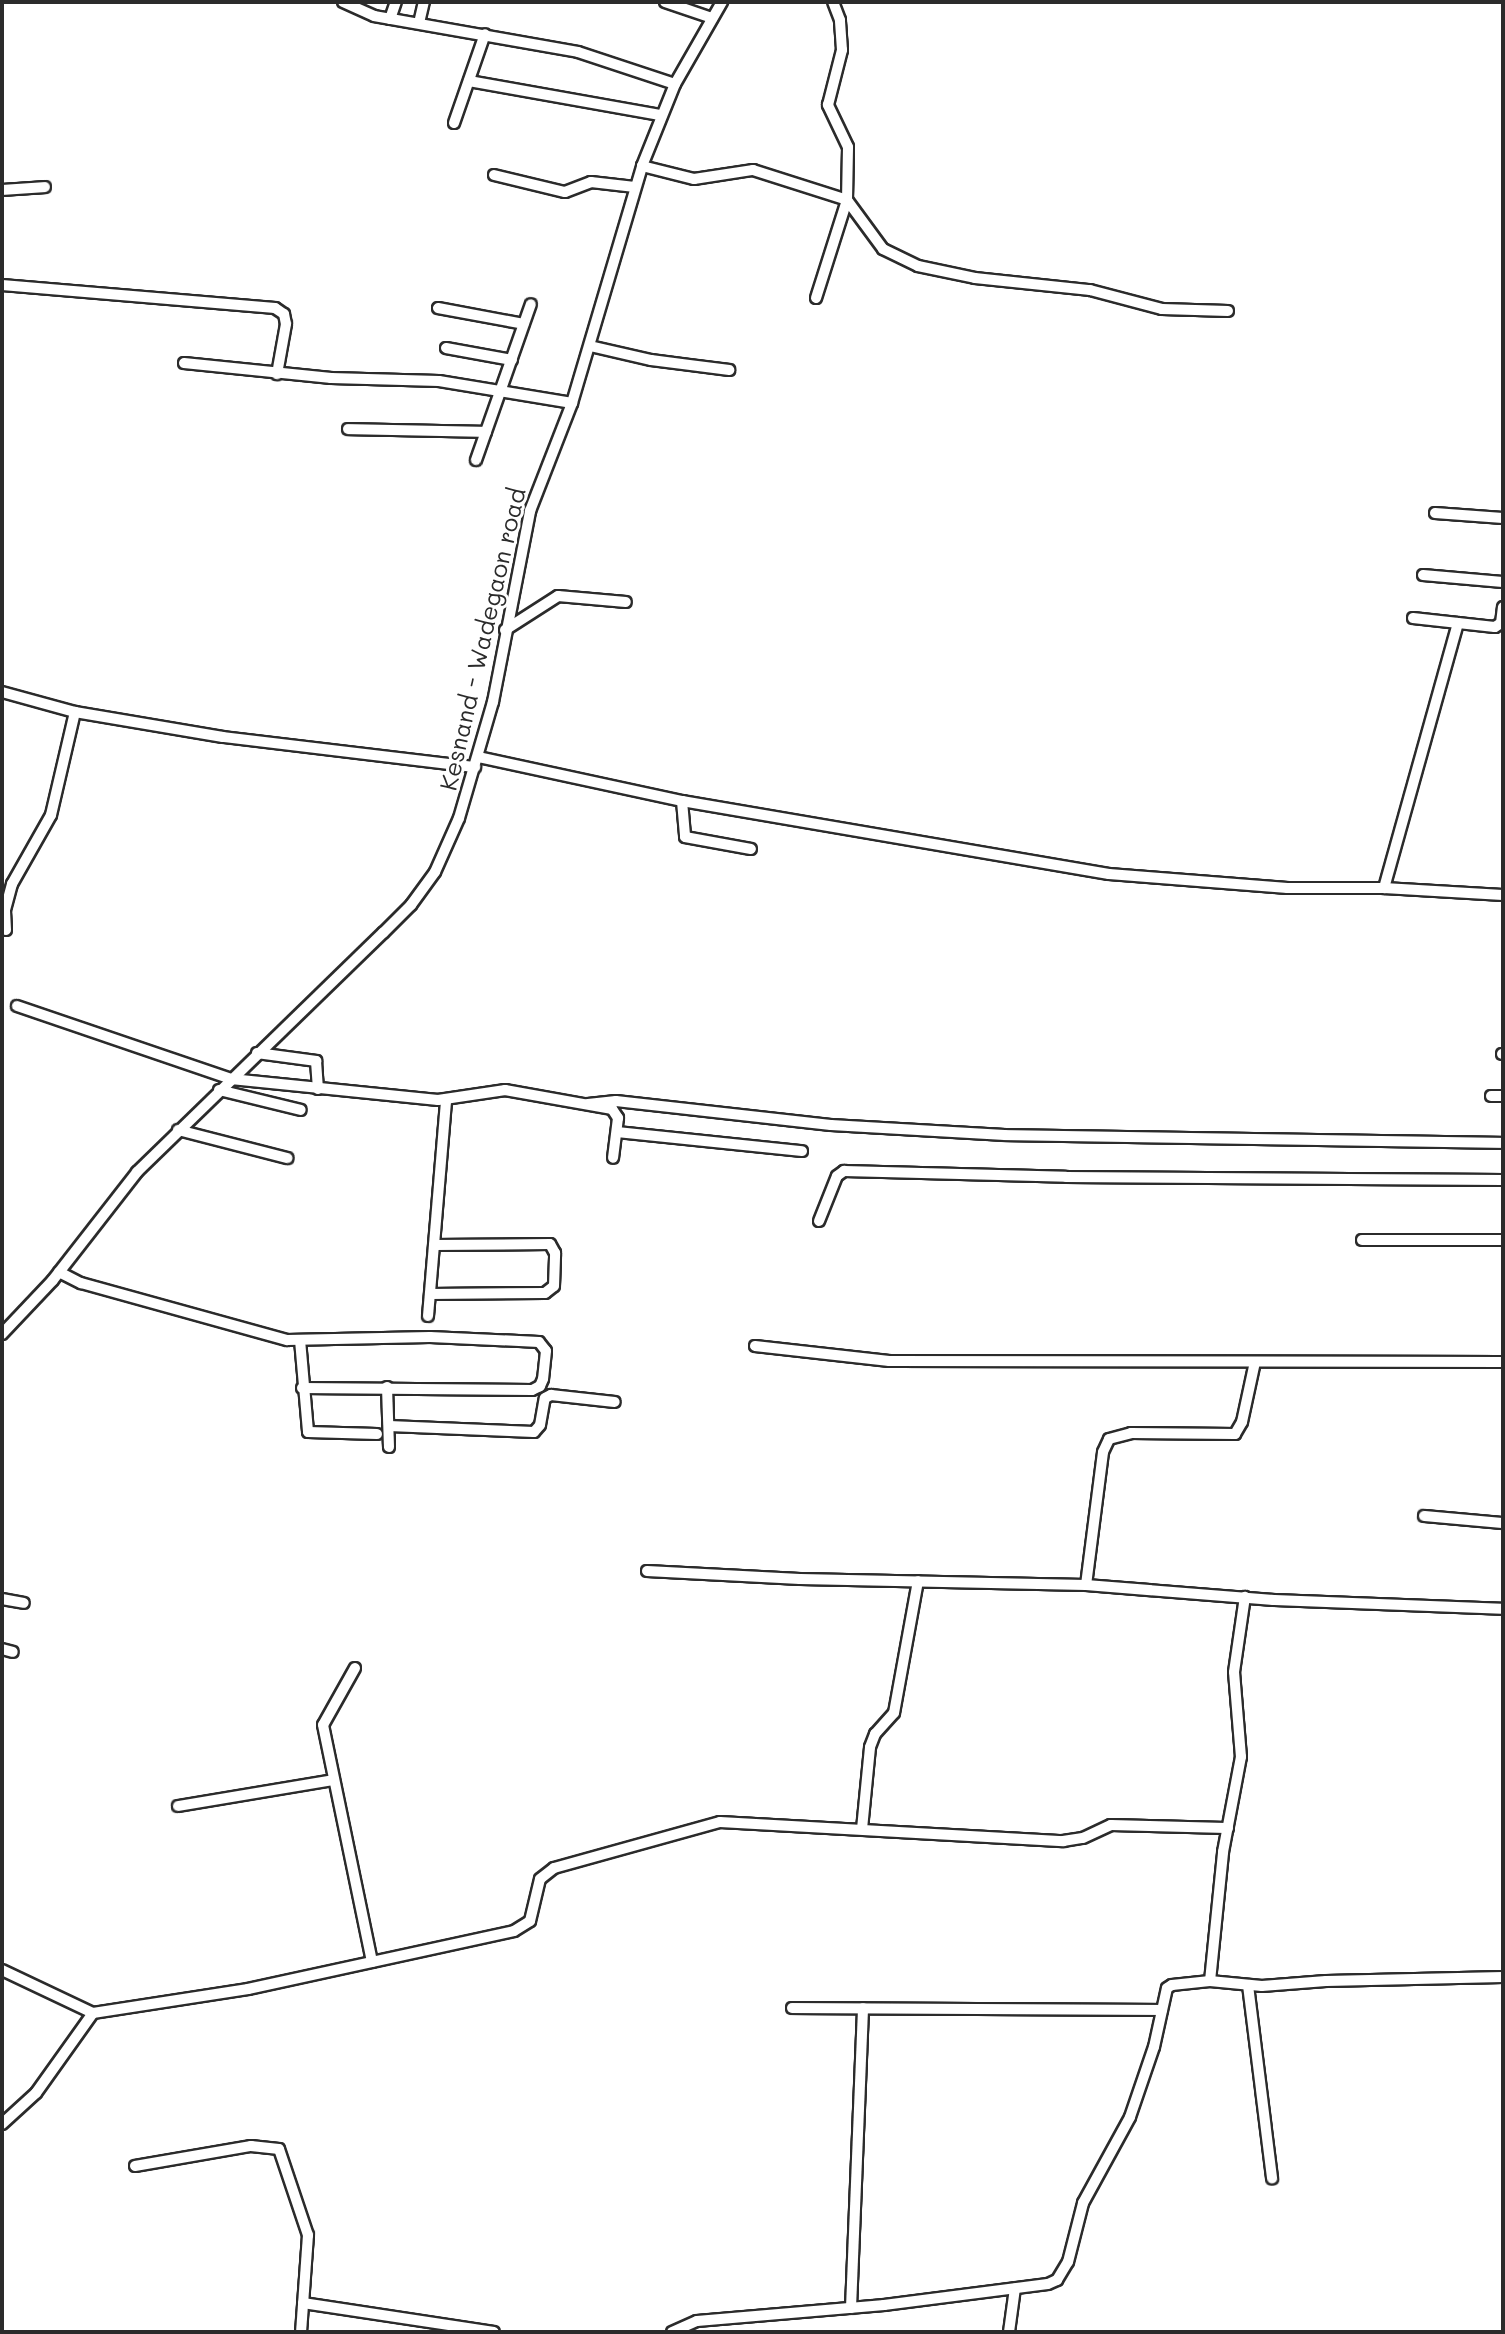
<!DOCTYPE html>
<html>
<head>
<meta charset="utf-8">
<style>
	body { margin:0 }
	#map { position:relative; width:1505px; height:2334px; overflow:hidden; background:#fff; font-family:Mali,sans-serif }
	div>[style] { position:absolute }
	.roads { filter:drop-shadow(2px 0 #2b2b2b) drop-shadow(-2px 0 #2b2b2b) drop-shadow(0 2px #2b2b2b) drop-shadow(0 -2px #2b2b2b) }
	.street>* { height:10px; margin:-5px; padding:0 5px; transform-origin:5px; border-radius:5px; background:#fff }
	span { translate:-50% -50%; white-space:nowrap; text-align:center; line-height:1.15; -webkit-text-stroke:6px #fff; paint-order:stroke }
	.street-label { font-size:24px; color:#2b2b2b }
	.frame { position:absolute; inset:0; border:4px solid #2b2b2b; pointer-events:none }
</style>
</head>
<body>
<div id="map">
	<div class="roads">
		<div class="street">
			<div style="left:343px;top:2px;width:34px;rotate:24deg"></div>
			<div style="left:374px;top:16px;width:207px;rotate:10deg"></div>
			<div style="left:578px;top:52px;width:102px;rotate:18.3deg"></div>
			<div style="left:665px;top:2px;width:50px;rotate:18.8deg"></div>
			<div style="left:390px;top:19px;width:18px;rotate:-71deg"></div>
			<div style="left:419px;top:23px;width:22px;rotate:-77deg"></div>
			<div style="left:469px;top:81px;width:194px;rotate:10.1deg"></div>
			<div style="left:454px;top:123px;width:94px;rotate:-70.8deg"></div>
			<div style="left:642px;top:166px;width:54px;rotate:14deg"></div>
			<div style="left:694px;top:179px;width:60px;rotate:-8.7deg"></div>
			<div style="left:753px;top:170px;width:99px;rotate:17.7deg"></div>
			<div style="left:847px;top:200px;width:61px;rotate:53.7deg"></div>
			<div style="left:883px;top:249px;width:39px;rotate:26deg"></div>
			<div style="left:918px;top:266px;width:58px;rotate:11.9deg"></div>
			<div style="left:975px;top:278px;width:116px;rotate:6deg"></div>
			<div style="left:1090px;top:290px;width:74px;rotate:14.8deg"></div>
			<div style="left:1162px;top:309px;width:66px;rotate:1.7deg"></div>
			<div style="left:494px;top:175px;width:73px;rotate:13.5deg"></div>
			<div style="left:565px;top:192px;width:28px;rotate:-21deg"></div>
			<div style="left:591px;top:182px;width:44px;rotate:6.5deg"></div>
			<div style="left:2px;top:190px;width:43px;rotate:-4deg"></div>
			<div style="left:2px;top:285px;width:274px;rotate:4.8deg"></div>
			<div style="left:275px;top:308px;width:11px;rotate:34deg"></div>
			<div style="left:284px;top:314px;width:10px;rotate:79deg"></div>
			<div style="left:286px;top:324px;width:51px;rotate:100.2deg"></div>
			<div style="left:816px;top:298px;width:103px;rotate:-72.4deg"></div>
			<div style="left:847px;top:200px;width:53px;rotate:-88.9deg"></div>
			<div style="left:848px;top:147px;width:47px;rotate:-115.5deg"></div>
			<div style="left:828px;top:105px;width:57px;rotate:-75.7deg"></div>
			<div style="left:842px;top:50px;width:30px;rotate:-94deg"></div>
			<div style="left:840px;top:20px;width:19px;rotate:-111deg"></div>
			<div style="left:438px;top:308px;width:87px;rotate:10.5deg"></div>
			<div style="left:590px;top:346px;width:63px;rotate:12.9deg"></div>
			<div style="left:651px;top:360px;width:79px;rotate:7.3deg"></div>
			<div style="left:446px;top:348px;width:67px;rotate:10.3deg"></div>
			<div style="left:184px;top:363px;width:148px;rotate:5.8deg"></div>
			<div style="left:331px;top:378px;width:108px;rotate:1.6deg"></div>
			<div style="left:439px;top:381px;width:135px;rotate:9.4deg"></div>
			<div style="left:348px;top:429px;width:138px;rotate:1.2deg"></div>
			<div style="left:476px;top:460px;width:165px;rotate:-70.6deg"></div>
			<div style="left:1435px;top:513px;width:68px;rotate:4.2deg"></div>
			<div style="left:1423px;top:575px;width:80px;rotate:5deg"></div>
			<div style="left:1413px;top:618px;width:82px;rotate:6.3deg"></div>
			<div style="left:1495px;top:627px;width:7px;rotate:-34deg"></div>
			<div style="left:1501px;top:623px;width:16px;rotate:-83deg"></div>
			<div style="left:505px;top:630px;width:63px;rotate:-32.7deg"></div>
			<div style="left:558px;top:596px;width:68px;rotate:5deg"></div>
			<div style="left:2px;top:692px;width:76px;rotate:15.3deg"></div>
			<div style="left:75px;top:712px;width:150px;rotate:9.6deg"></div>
			<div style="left:223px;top:737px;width:254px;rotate:6.8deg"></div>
			<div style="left:478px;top:757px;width:209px;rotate:12.2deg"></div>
			<div style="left:682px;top:801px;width:433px;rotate:9.7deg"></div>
			<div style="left:1109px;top:874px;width:179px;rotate:4.5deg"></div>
			<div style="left:1287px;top:888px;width:97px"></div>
			<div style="left:1384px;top:888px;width:119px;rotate:3.4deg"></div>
			<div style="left:682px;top:801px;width:36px;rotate:85deg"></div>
			<div style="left:685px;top:837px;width:67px;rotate:10.3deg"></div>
			<div style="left:1384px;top:888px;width:275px;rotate:-74.4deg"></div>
			<div style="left:6px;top:930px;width:20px;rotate:-93deg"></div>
			<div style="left:5px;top:910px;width:27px;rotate:-75deg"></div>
			<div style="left:12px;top:884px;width:79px;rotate:-60.5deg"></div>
			<div style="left:51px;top:815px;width:106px;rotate:-76.9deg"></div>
			<div style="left:17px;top:1006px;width:226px;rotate:18.8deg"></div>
			<div style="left:231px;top:1079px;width:208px;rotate:5.8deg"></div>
			<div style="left:438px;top:1100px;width:68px;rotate:-8.5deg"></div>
			<div style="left:505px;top:1090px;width:109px;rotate:10.1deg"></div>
			<div style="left:612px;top:1109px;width:11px;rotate:56deg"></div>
			<div style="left:618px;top:1118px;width:40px;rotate:97.1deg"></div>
			<div style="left:257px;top:1053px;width:60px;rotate:7.7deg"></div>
			<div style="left:316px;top:1061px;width:28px;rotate:86deg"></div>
			<div style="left:1502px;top:1054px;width:1px"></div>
			<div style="left:219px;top:1090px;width:84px;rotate:13.7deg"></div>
			<div style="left:1491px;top:1096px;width:12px"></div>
			<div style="left:588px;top:1104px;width:28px;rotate:-6deg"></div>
			<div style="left:616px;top:1101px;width:216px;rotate:6.4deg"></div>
			<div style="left:831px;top:1125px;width:174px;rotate:3.3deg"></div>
			<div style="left:1005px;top:1135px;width:498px;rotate:0.9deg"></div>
			<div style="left:178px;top:1130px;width:113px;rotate:14.4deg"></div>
			<div style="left:617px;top:1132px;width:186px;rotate:5.9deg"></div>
			<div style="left:819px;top:1221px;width:48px;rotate:-68.2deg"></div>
			<div style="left:837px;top:1176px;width:9px;rotate:-36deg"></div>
			<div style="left:844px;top:1171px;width:222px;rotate:1.5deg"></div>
			<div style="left:1066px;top:1177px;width:437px;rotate:0.4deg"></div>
			<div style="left:1362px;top:1240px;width:141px"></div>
			<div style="left:59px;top:1272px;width:25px;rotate:27deg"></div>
			<div style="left:81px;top:1283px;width:214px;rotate:15.5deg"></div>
			<div style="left:287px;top:1340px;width:143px;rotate:-1.2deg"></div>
			<div style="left:430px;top:1337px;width:109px;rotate:2.6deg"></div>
			<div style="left:539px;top:1342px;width:11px;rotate:52deg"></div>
			<div style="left:546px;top:1351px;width:28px;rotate:96deg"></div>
			<div style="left:543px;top:1379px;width:8px;rotate:113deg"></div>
			<div style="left:540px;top:1386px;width:9px;rotate:153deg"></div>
			<div style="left:532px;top:1390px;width:230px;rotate:-179.5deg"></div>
			<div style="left:430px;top:1294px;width:115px;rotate:-0.5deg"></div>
			<div style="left:545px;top:1293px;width:11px;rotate:-38deg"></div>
			<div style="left:554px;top:1286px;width:33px;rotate:-88deg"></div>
			<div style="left:555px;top:1253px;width:10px;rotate:-119deg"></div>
			<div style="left:550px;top:1244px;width:116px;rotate:179.5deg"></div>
			<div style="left:428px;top:1316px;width:217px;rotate:-85.2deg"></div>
			<div style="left:2px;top:1334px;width:74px;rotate:-46.6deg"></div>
			<div style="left:53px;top:1280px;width:137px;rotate:-52.1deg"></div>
			<div style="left:137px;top:1172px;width:343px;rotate:-44.2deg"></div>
			<div style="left:383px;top:933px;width:40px;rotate:-45deg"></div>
			<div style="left:411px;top:905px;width:41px;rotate:-54deg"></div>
			<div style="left:435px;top:872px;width:59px;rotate:-66deg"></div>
			<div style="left:459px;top:818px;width:121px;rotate:-73.7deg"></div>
			<div style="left:493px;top:702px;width:195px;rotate:-79deg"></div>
			<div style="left:530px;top:511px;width:116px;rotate:-68.7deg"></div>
			<div style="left:572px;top:403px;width:247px;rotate:-73.5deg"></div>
			<div style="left:642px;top:166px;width:88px;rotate:-68.1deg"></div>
			<div style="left:675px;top:84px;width:95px;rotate:-60.2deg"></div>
			<div style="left:300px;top:1340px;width:92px;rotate:85deg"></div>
			<div style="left:308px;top:1432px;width:69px;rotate:1.7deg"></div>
			<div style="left:755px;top:1346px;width:135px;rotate:6.4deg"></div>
			<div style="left:889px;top:1361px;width:614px;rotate:0.09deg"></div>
			<div style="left:387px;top:1387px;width:60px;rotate:88.1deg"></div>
			<div style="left:389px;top:1426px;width:145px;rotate:2.4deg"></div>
			<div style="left:534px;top:1432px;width:9px;rotate:-49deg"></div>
			<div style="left:540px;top:1425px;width:27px;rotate:-80deg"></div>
			<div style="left:545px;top:1398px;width:7px;rotate:-27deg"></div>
			<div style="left:551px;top:1395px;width:64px;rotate:6.2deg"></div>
			<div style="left:1424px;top:1516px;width:79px;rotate:5.1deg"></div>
			<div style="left:647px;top:1571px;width:153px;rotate:3deg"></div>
			<div style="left:800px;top:1579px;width:286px;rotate:1.2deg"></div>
			<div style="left:1086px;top:1585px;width:188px;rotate:4.6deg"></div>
			<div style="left:1273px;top:1600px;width:230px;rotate:2.2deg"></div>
			<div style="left:1086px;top:1585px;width:134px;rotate:-82.7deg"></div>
			<div style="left:1103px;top:1452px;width:14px;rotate:-65deg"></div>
			<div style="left:1109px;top:1439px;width:23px;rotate:-15deg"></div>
			<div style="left:1131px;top:1433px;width:104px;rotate:0.6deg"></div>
			<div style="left:1235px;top:1434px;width:14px;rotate:-60deg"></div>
			<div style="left:1242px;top:1422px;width:61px;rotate:-77.8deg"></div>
			<div style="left:2px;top:1599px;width:22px;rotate:10deg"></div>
			<div style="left:2px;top:1649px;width:11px;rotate:15deg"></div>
			<div style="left:355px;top:1668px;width:65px;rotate:119.3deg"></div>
			<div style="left:323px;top:1725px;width:242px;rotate:78.3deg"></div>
			<div style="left:178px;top:1806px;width:158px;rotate:-9.5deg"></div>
			<div style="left:862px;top:1829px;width:82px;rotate:-84.4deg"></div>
			<div style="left:870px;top:1747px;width:14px;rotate:-69deg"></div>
			<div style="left:875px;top:1734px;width:28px;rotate:-48deg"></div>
			<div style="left:894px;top:1713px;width:134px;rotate:-79.7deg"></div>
			<div style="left:2px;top:1970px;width:101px;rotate:25.3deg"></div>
			<div style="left:93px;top:2013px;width:157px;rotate:-8.8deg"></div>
			<div style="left:248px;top:1989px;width:272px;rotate:-12.3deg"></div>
			<div style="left:514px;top:1931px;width:19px;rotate:-32deg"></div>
			<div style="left:530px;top:1921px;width:43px;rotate:-76.6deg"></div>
			<div style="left:540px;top:1879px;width:18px;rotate:-38deg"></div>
			<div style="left:554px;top:1868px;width:172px;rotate:-15.5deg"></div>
			<div style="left:720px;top:1822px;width:344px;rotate:3.2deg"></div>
			<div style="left:1063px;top:1841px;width:20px;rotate:-9deg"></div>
			<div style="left:1083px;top:1838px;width:31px;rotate:-25deg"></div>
			<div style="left:1111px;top:1825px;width:117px;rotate:1.5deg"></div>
			<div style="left:1210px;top:1981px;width:130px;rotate:-84.2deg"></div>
			<div style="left:1223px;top:1852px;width:97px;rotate:-79.3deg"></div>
			<div style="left:1241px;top:1757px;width:85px;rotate:-94.7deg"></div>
			<div style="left:1234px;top:1672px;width:76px;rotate:-81.7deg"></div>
			<div style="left:1248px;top:1985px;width:195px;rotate:82.9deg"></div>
			<div style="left:792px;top:2008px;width:370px;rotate:0.3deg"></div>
			<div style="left:2px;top:2124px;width:46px;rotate:-42.4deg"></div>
			<div style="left:36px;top:2093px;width:98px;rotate:-54.5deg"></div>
			<div style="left:135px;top:2166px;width:118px;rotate:-9.8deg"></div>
			<div style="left:251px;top:2146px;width:28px;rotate:6deg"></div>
			<div style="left:279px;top:2149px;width:91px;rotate:71.4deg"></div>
			<div style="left:308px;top:2235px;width:97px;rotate:94.1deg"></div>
			<div style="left:303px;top:2303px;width:193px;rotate:8.6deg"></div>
			<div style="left:851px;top:2308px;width:300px;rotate:-87.7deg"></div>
			<div style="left:672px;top:2332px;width:27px;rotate:-24deg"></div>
			<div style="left:697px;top:2321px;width:188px;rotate:-4.9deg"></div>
			<div style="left:884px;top:2305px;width:165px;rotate:-7.3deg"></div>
			<div style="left:1048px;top:2284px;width:10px;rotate:-24deg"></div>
			<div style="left:1057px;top:2280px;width:21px;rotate:-59deg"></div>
			<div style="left:1068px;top:2262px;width:61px;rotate:-75.7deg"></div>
			<div style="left:1083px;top:2203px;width:98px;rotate:-61.3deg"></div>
			<div style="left:1130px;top:2117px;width:74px;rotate:-71.1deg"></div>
			<div style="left:1154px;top:2047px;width:60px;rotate:-77.6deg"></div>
			<div style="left:1167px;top:1988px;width:6px;rotate:-31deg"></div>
			<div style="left:1172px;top:1985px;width:38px;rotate:-6deg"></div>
			<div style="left:1210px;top:1981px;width:52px;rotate:5.5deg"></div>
			<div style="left:1262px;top:1986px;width:64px;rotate:-4.5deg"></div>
			<div style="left:1326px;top:1981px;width:177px;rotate:-1.3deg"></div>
			<div style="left:1009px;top:2332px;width:44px;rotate:-82.2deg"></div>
		</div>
	</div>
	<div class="street-label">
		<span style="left:482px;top:639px;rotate:-77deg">Kesnand - Wadegaon road</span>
	</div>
	<div class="frame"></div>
</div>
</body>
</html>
